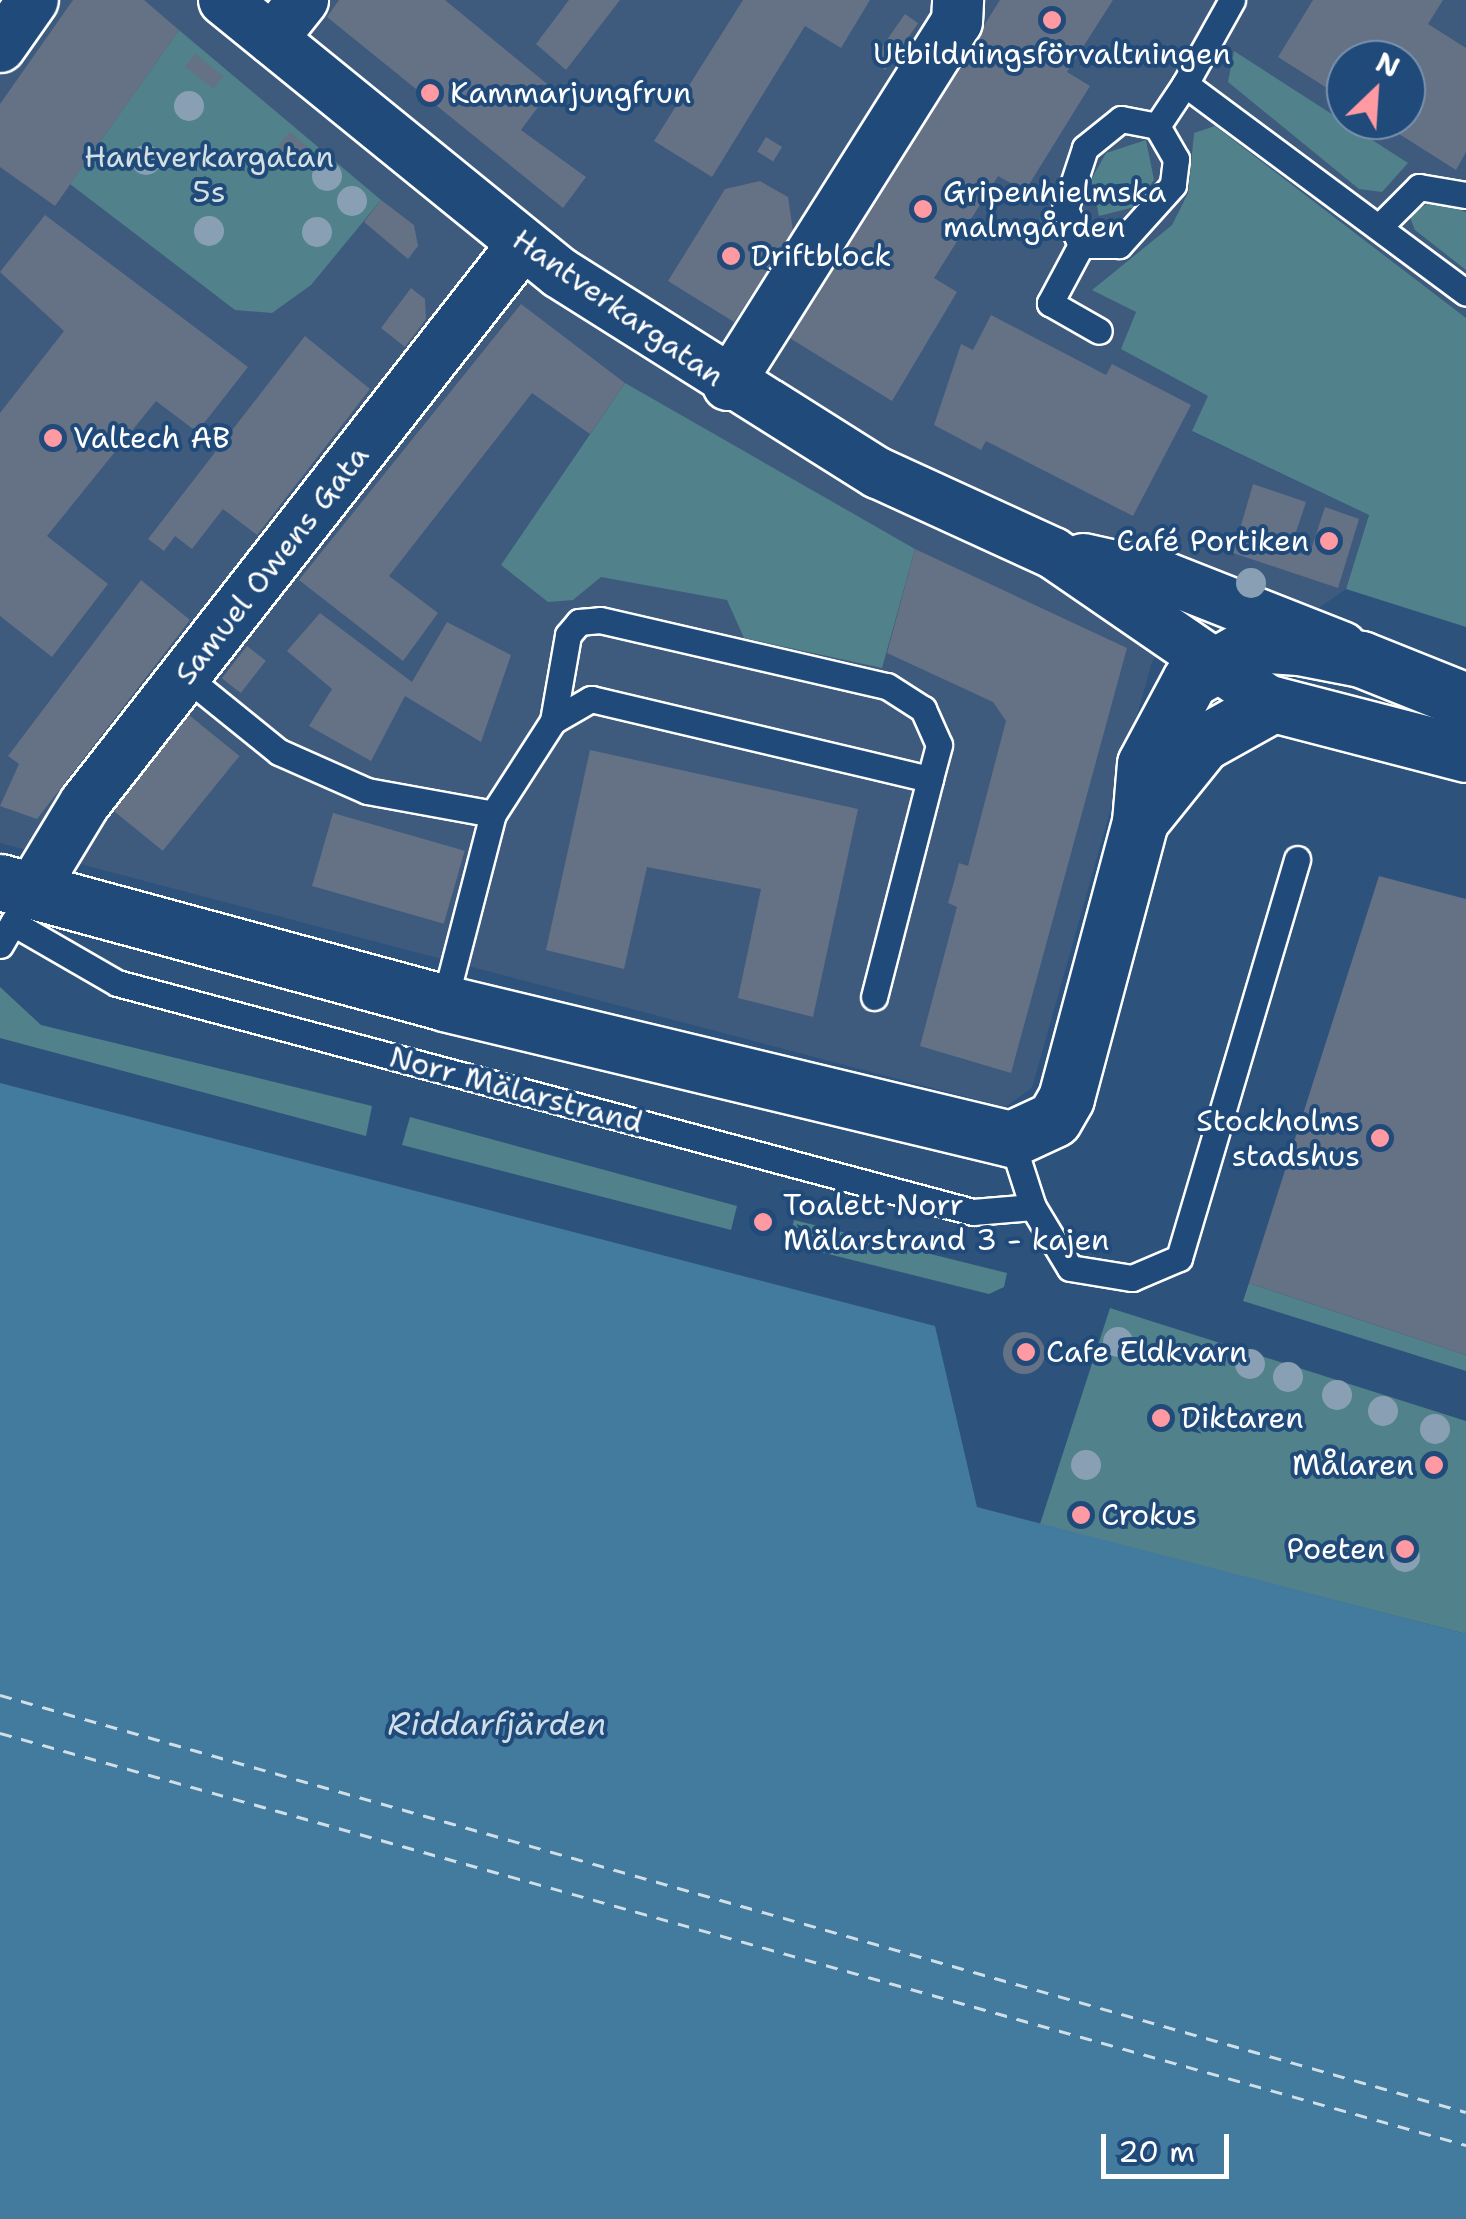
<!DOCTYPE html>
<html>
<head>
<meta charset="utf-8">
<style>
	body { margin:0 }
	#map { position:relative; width:1466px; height:2219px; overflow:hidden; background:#2d527c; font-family:"Shantell Sans",sans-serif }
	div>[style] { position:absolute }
	.built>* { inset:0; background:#3e5b7e }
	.green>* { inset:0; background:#51818a }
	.water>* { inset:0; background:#437b9f }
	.ferry>* { height:2.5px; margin-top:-1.25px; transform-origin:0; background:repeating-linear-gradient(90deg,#d0dee7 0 12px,transparent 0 22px) }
	.building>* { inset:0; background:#657184; transform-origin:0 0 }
	.round { border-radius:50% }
	.roads { filter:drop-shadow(2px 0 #fff) drop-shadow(-2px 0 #fff) drop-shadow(0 2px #fff) drop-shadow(0 -2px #fff) }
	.service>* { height:25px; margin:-12.5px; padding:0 12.5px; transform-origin:12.5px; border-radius:12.5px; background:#1f4a7a }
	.minor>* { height:50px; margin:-25px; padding:0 25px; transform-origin:25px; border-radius:25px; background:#1f4a7a }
	.tertiary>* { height:55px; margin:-27.5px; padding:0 27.5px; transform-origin:27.5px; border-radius:27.5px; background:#1f4a7a }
	.trees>* { width:30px; height:30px; margin:-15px; border-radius:50%; background:#89a0b4 }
	.dots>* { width:28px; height:28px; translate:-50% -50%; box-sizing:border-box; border:5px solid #1f4a7a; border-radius:50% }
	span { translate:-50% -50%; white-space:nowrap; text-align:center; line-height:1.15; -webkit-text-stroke:8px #1f4a7a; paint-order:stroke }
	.poi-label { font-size:30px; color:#fff }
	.left { translate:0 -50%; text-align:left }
	.right { translate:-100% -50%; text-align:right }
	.park-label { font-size:30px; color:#d4e0e2 }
	.street-label { font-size:30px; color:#fff }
	.water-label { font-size:32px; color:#d0dee7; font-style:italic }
	.north { position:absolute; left:1326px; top:40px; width:100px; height:100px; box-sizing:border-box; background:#1f4a7a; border:2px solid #7992af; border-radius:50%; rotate:25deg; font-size:28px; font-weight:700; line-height:40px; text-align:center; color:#fff }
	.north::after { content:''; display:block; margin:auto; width:35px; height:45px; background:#ff9aa2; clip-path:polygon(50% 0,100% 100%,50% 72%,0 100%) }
	.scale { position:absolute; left:1101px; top:2134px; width:128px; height:45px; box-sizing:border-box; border:5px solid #fff; border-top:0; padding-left:12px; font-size:30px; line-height:35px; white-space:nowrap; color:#fff; -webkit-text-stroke:8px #1f4a7a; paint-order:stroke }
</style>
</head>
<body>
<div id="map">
	<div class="built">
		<div style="clip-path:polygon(evenodd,34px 0,1466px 0,1466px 318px,1194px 133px,1188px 193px,1172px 225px,1093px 289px,1136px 312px,1122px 349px,1209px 396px,1193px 432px,1369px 515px,1346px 589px,1313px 612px,1209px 579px,1152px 662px,1032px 1088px,1005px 1107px,0 843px,0 47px,34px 0,1346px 60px,1406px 60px,1406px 120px,1346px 120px,1346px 60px)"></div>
	</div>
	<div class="green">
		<div style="clip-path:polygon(179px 30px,381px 200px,311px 285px,272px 313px,235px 310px,70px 184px)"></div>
		<div style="clip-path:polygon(1234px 51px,1408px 163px,1382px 192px,1359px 189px,1228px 82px)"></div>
		<div style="clip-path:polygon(1215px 126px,1466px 318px,1466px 627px,1346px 589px,1369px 515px,1192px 431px,1208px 396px,1121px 349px,1136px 312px,1092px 290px,1172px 225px,1188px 193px,1194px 133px)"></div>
		<div style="clip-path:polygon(1146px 140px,1154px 180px,1135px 207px,1099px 216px,1091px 180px,1106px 153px)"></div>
		<div style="clip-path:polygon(1432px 201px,1466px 212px,1466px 270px,1415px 230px,1409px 215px)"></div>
		<div style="clip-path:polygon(625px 383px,915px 549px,882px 668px,744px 638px,727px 600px,601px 577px,573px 600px,548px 602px,501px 565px)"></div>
		<div style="clip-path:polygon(0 987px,41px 1025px,372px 1106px,366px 1136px,0 1038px)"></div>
		<div style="clip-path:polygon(410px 1117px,737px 1206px,731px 1230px,402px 1145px)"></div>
		<div style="clip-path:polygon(794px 1220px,1007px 1273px,1004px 1287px,989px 1294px,788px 1244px)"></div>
		<div style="clip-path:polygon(1249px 1283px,1466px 1355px,1466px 1371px,1243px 1301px)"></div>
		<div style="clip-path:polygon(1110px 1308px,1466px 1421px,1466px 1634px,1040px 1524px)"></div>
	</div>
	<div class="water">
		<div style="clip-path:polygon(0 1083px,935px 1326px,977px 1507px,1466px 1634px,1466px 2219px,0 2219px)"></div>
	</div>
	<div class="ferry">
		<div style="left:0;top:1695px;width:1524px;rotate:15.88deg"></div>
		<div style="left:0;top:1733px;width:1523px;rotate:15.7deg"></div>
	</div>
	<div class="building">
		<div style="clip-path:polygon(73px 0,144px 0,179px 30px,55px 206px,0 167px,0 104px)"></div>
		<div style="clip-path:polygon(339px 0,445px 0,552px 88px,521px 130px,586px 177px,563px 208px,327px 17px)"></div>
		<div style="clip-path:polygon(569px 0,620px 0,566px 70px,536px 44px)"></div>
		<div style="clip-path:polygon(743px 0,870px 0,841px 48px,805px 26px,712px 177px,654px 141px)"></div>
		<div style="clip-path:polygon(1000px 0,1113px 0,1067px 72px,1090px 86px,1025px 191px,998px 176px,934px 278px,957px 292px,892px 401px,788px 337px)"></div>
		<div style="clip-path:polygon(1313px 0,1443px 0,1428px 24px,1466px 48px,1466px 152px,1456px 170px,1377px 120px,1406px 120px,1406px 60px,1346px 60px,1346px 100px,1278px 57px)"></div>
		<div style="left:905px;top:14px;width:16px;height:57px;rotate:35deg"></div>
		<div style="left:195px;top:54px;width:36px;height:16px;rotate:38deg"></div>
		<div style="left:290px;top:132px;width:28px;height:19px;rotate:41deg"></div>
		<div style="left:766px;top:137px;width:19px;height:17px;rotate:32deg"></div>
		<div style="clip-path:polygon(760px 181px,788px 197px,793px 231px,734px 322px,668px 281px,725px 189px)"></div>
		<div style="clip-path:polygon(381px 200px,414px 225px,418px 246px,408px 259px,364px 222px)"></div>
		<div style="clip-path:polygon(45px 215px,248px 367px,197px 432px,156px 401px,47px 536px,108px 584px,52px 657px,0 616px,0 413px,64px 331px,0 272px)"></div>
		<div style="clip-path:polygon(411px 288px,425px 299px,426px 319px,405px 347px,381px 328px)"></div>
		<div style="clip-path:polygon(521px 304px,625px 383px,590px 434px,532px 393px,389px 576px,438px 613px,403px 661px,299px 580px)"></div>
		<div style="clip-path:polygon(991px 315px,1106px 375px,1112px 364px,1191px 405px,1133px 516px,986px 441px,981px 450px,934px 425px,961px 344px,973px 350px)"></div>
		<div style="clip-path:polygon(305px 336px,370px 389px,257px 535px,223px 509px,192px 549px,175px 536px,164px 551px,148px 539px)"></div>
		<div style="clip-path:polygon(1253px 484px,1306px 502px,1290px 550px,1309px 556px,1325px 507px,1359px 519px,1338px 588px,1233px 553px)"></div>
		<div style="clip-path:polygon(915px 549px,1127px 648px,1011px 1073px,920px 1046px,957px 907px,948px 903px,954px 882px,959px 863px,968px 866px,1006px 721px,993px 702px,887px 653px)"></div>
		<div style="clip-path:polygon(141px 580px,190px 620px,37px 819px,0 806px,19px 764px,8px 756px)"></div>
		<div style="clip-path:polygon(320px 613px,412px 682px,447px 622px,511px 655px,481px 742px,405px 696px,371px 761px,309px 726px,332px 689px,287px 651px)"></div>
		<div style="left:247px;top:646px;width:24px;height:41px;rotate:38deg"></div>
		<div style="left:189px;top:715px;width:65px;height:122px;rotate:39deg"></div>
		<div style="clip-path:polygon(590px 750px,858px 809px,813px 1017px,738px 998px,761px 889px,647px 867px,624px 969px,546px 950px)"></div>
		<div style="left:333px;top:813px;width:137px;height:76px;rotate:16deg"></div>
		<div style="clip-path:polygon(1379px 876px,1466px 899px,1466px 1355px,1249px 1283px)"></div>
		<div style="left:753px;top:1212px;width:25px;height:13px;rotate:16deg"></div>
		<div class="round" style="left:1003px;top:1332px;width:42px;height:42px"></div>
	</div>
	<div class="roads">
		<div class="service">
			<div style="left:1232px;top:0;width:96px;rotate:119.2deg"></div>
			<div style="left:1185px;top:84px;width:350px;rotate:36.6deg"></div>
			<div style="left:1121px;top:119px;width:37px;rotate:11deg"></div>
			<div style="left:1157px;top:126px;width:38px;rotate:60deg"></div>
			<div style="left:1176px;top:159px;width:26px;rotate:97deg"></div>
			<div style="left:1173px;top:185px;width:81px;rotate:132deg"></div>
			<div style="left:1119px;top:245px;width:38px;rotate:180deg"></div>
			<div style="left:1081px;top:245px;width:39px;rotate:-114deg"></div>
			<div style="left:1065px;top:209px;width:64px;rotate:-71.8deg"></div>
			<div style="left:1085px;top:148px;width:46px;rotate:-38.9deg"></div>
			<div style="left:1157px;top:126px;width:50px;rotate:-56.3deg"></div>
			<div style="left:1380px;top:226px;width:55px;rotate:-45deg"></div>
			<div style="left:1419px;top:187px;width:48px;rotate:9.7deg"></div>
			<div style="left:1081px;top:245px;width:66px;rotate:118.1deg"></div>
			<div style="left:1050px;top:303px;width:56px;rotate:29.7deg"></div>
			<div style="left:185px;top:676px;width:121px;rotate:39deg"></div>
			<div style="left:279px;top:752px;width:96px;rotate:23.9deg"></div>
			<div style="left:367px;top:791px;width:128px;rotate:10.3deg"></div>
			<div style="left:493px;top:814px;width:111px;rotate:-57.2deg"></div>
			<div style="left:553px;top:721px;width:44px;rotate:-30.1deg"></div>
			<div style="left:591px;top:699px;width:348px;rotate:13.3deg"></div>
			<div style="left:930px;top:779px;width:225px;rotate:104.4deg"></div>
			<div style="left:553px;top:721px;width:87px;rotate:-80.1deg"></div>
			<div style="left:568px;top:635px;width:17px;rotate:-50deg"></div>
			<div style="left:579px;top:622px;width:21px;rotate:-5deg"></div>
			<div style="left:600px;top:620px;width:294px;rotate:13deg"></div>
			<div style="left:887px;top:686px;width:43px;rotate:32.6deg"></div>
			<div style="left:923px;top:709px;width:39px;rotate:66deg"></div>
			<div style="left:939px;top:745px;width:35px;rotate:105deg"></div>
			<div style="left:13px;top:923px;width:120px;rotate:30deg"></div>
			<div style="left:117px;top:983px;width:886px;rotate:14.98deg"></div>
			<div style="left:973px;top:1212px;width:60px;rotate:-4.8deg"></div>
			<div style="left:0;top:945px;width:42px;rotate:-59.7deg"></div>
			<div style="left:444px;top:1003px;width:195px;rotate:-75.5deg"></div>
			<div style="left:1011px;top:1139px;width:71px;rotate:72.1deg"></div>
			<div style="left:1033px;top:1207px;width:71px;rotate:58.8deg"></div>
			<div style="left:1070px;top:1268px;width:63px;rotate:9.2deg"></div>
			<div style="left:1132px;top:1278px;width:51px;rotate:-23.1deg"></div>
			<div style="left:1179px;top:1258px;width:416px;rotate:-73.5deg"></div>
		</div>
		<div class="minor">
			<div style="left:224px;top:0;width:433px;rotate:39.1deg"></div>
			<div style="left:560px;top:273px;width:376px;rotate:32.2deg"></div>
			<div style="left:878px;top:473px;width:192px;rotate:24.6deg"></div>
			<div style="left:1053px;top:553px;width:267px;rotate:34.5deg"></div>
			<div style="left:272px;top:39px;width:50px;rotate:-51.5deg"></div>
			<div style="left:0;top:47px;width:57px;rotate:-54.9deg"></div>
			<div style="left:728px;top:385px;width:429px;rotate:-57.8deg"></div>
			<div style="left:957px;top:22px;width:22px;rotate:-87deg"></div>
			<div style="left:1083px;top:559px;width:83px;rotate:12.5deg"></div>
			<div style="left:1164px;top:577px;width:191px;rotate:21.5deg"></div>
			<div style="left:31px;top:892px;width:104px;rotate:-58.8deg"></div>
			<div style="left:85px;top:803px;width:710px;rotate:-51.92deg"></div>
		</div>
		<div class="tertiary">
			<div style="left:1144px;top:816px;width:94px;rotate:-51.1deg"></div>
			<div style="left:1203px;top:743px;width:80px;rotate:-29.1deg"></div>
			<div style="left:1273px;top:704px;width:199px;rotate:14.5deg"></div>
			<div style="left:0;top:882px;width:460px;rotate:15.2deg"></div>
			<div style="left:444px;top:1003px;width:583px;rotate:13.49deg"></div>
			<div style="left:1011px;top:1139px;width:47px;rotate:-24.9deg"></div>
			<div style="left:1054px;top:1119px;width:24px;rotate:-60deg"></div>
			<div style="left:1066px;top:1098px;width:286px;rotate:-75deg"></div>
			<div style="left:1140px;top:822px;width:58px;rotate:-85.1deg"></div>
			<div style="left:1145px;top:764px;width:95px;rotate:-61.8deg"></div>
			<div style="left:1190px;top:680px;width:73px;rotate:-29.7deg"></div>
			<div style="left:1253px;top:644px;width:46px;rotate:3.7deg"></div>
			<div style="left:1299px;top:647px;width:63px;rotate:11deg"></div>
			<div style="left:1361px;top:659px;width:113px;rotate:21.8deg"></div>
		</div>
	</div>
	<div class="trees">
		<div style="left:189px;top:106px"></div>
		<div style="left:146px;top:160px"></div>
		<div style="left:327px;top:176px"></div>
		<div style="left:352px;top:201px"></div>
		<div style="left:209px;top:231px"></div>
		<div style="left:317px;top:232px"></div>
		<div style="left:1251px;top:583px"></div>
		<div style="left:1118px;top:1342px"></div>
		<div style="left:1250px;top:1364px"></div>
		<div style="left:1288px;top:1377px"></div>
		<div style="left:1337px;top:1395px"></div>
		<div style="left:1383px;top:1411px"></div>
		<div style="left:1435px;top:1429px"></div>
		<div style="left:1086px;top:1465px"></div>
		<div style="left:1405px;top:1557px"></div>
	</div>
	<div class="dots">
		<div style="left:1052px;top:20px;background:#ff9aa2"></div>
		<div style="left:430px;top:93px;background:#ff9aa2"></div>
		<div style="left:923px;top:209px;background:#ff9aa2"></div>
		<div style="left:731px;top:256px;background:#ff9aa2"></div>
		<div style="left:53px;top:438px;background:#ff9aa2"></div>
		<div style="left:1329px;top:541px;background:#ff9aa2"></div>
		<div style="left:1380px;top:1138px;background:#ff9aa2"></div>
		<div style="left:763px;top:1222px;background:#ff9aa2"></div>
		<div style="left:1026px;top:1352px;background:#ff9aa2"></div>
		<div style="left:1161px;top:1418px;background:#ff9aa2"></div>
		<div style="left:1434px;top:1465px;background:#ff9aa2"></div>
		<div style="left:1081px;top:1515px;background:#ff9aa2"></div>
		<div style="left:1405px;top:1549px;background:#ff9aa2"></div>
	</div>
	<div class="poi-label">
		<span style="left:1052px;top:54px">Utbildningsförvaltningen</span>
		<span class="left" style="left:450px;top:93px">Kammarjungfrun</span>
		<span class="left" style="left:943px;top:209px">Gripenhielmska<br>malmgården</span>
		<span class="left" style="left:751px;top:256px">Driftblock</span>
		<span class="left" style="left:73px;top:438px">Valtech AB</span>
		<span class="right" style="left:1309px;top:541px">Café Portiken</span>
		<span class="right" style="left:1360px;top:1138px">Stockholms<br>stadshus</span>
		<span class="left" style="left:783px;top:1222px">Toalett Norr<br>Mälarstrand 3 - kajen</span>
		<span class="left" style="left:1046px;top:1352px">Cafe Eldkvarn</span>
		<span class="left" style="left:1181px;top:1418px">Diktaren</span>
		<span class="right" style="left:1414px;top:1465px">Målaren</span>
		<span class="left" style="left:1101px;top:1515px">Crokus</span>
		<span class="right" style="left:1385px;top:1549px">Poeten</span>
	</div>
	<div class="park-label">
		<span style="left:209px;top:174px">Hantverkargatan<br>5s</span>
	</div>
	<div class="street-label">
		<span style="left:618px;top:308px;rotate:35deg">Hantverkargatan</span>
		<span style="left:272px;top:565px;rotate:-52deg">Samuel Owens Gata</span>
		<span style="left:516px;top:1090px;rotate:15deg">Norr Mälarstrand</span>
	</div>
	<div class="water-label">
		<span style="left:497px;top:1724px">Riddarfjärden</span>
	</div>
	<div class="north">N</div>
	<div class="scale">20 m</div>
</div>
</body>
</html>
